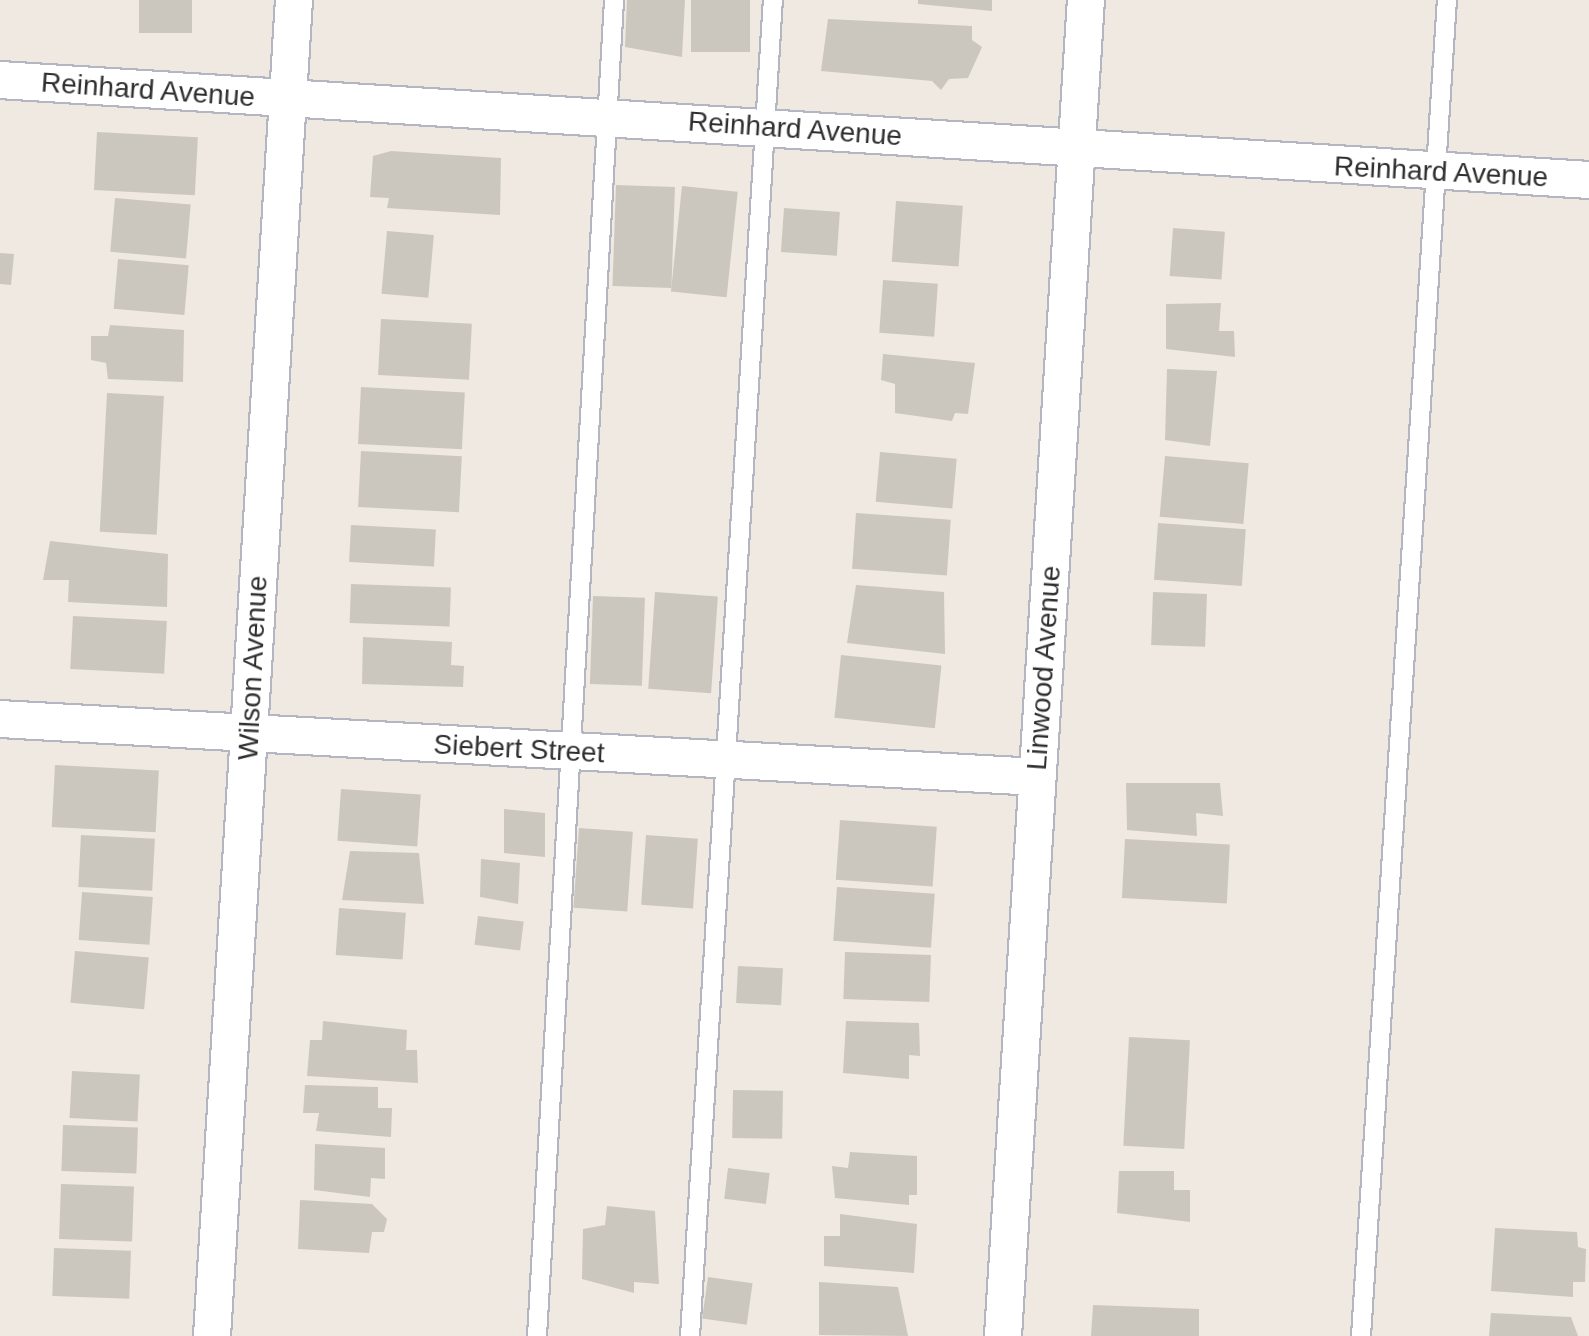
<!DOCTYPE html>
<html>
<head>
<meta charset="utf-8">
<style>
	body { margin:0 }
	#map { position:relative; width:1589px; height:1336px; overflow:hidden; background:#efe9e1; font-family:Arial,sans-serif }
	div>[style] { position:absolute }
	.building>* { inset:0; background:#cbc7bf; transform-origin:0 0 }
	.roads { filter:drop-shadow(2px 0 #b4b7c1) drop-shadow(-2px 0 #b4b7c1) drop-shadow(0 2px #b4b7c1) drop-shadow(0 -2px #b4b7c1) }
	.service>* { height:18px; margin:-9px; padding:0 9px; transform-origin:9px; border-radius:9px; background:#fff }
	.minor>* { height:36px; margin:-18px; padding:0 18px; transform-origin:18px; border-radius:18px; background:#fff }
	span { translate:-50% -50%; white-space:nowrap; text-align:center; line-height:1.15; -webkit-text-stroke:6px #fff; paint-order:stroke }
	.street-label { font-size:28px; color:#2e2e2e }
</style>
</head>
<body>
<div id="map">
	<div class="building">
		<div style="left:139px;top:0;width:53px;height:33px"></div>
		<div style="clip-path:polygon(627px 0,685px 0,682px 57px,625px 47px)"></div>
		<div style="left:691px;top:0;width:59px;height:52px"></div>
		<div style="clip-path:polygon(918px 0,992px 0,992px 11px,918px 4px)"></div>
		<div style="clip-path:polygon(828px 19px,972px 26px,972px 40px,982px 47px,968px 78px,949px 79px,941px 90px,932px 81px,821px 71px)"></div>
		<div style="left:97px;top:132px;width:101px;height:58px;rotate:3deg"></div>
		<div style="clip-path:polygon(391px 151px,501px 158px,500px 215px,387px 208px,389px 198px,370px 197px,373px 156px)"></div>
		<div style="left:616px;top:185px;width:59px;height:101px;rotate:2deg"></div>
		<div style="left:682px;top:186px;width:56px;height:106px;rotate:6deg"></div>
		<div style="left:115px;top:198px;width:76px;height:54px;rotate:5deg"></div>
		<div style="left:896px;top:201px;width:67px;height:61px;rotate:4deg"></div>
		<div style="left:784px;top:208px;width:56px;height:44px;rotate:4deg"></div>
		<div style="left:1173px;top:228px;width:52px;height:48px;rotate:4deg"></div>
		<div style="left:387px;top:231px;width:47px;height:63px;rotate:5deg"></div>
		<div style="clip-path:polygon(0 253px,14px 254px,11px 285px,0 284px)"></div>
		<div style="left:118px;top:259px;width:71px;height:50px;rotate:5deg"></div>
		<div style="left:883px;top:280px;width:55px;height:53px;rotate:4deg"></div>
		<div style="clip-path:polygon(1221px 303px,1219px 331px,1234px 331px,1235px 357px,1166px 349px,1166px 304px)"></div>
		<div style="left:381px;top:319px;width:91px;height:56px;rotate:3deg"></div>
		<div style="clip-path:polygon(110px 325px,184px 330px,183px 382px,108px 379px,106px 363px,91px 360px,91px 336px,108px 336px)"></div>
		<div style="clip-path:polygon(883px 354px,975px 363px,968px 414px,955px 413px,952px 421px,895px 413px,895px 384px,881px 380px)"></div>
		<div style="clip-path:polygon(1167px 369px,1217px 371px,1210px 446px,1165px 440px)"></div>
		<div style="left:361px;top:387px;width:104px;height:57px;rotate:3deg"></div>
		<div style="left:107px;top:393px;width:57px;height:139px;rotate:3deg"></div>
		<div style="left:361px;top:451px;width:101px;height:56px;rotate:3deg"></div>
		<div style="left:880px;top:452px;width:77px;height:50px;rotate:5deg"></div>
		<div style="left:1165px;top:456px;width:84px;height:61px;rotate:5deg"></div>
		<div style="left:856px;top:513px;width:95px;height:56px;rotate:4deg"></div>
		<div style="left:1158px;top:523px;width:88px;height:57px;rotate:4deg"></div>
		<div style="left:351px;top:525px;width:85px;height:37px;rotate:3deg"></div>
		<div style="clip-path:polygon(50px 541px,168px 554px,167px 607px,68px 602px,69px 580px,43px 580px)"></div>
		<div style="left:351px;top:584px;width:100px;height:39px;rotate:2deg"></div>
		<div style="clip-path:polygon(856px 585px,944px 592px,945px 654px,847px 643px)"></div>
		<div style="left:655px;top:592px;width:63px;height:97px;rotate:4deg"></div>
		<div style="left:1153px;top:592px;width:54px;height:53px;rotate:2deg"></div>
		<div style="left:593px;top:596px;width:52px;height:88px;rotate:2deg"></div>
		<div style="left:73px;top:616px;width:94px;height:53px;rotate:3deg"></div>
		<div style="clip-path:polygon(363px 637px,452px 642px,451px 665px,464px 666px,463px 687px,362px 684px)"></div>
		<div style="left:841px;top:655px;width:101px;height:63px;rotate:6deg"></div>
		<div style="left:55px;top:765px;width:104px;height:62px;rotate:3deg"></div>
		<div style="clip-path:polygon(1126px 783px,1220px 783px,1223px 816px,1196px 813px,1197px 836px,1127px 830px)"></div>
		<div style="left:341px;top:789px;width:80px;height:52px;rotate:4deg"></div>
		<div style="clip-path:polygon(504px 809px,545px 813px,545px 857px,504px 853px)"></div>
		<div style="left:840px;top:820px;width:97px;height:60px;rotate:4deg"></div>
		<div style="left:579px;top:828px;width:54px;height:80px;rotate:4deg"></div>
		<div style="left:81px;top:835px;width:74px;height:52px;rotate:3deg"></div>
		<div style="left:646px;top:835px;width:52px;height:70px;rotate:4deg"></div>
		<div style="left:1125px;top:839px;width:105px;height:59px;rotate:3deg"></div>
		<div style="clip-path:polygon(350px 851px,419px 853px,424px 904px,342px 900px)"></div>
		<div style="clip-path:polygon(481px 859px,520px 863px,518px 904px,480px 897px)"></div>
		<div style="left:837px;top:887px;width:98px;height:54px;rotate:4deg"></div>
		<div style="left:82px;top:892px;width:71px;height:48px;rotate:4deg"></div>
		<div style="left:339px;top:908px;width:67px;height:47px;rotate:4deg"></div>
		<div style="left:478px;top:916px;width:46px;height:29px;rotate:7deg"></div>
		<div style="left:75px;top:951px;width:74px;height:52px;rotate:5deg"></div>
		<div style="left:845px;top:952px;width:86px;height:47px;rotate:2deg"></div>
		<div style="left:738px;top:966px;width:45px;height:37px;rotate:3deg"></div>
		<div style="clip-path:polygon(323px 1021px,407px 1030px,406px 1050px,417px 1050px,418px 1083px,307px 1076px,310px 1040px,322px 1040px)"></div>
		<div style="clip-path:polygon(846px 1021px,919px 1023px,920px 1056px,909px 1055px,909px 1079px,843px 1073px)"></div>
		<div style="left:1129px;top:1037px;width:61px;height:109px;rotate:3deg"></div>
		<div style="left:72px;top:1071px;width:68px;height:47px;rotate:3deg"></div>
		<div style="clip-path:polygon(305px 1085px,378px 1087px,378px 1108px,392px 1108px,391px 1137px,316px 1131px,319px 1113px,303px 1113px)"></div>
		<div style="left:733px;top:1090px;width:50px;height:48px;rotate:1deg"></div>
		<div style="left:63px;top:1125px;width:75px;height:46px;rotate:2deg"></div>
		<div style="clip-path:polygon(315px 1144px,385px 1148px,385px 1179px,371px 1178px,370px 1197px,314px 1190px)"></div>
		<div style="clip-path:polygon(850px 1152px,917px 1156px,917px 1195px,909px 1195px,909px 1205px,835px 1198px,832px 1166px,848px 1168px)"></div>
		<div style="left:728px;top:1168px;width:42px;height:31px;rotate:7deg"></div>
		<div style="clip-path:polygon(1119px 1171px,1174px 1171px,1174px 1190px,1190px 1190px,1190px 1222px,1117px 1213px)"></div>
		<div style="left:61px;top:1184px;width:73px;height:55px;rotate:2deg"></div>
		<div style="clip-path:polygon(300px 1200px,372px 1204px,387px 1219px,384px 1232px,372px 1232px,369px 1253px,298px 1249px)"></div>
		<div style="clip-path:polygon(607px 1206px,655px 1211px,659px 1284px,634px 1282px,634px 1293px,582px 1279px,583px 1229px,605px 1225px)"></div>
		<div style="clip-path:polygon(840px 1214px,917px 1224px,914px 1273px,824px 1266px,824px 1236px,840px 1236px)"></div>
		<div style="clip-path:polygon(1495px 1228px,1577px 1232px,1578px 1247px,1586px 1249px,1585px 1282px,1573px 1282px,1573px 1297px,1491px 1291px)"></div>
		<div style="left:54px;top:1248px;width:77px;height:48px;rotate:2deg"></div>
		<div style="left:708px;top:1277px;width:45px;height:42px;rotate:8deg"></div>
		<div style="clip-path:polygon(819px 1282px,898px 1287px,908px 1336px,819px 1335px)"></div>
		<div style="clip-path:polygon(1093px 1305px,1199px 1309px,1199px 1336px,1091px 1336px)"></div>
		<div style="clip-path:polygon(1491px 1313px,1571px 1317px,1578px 1336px,1489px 1336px)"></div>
	</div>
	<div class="roads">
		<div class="service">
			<div style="left:537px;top:1336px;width:1338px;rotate:-86.7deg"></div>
			<div style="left:690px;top:1336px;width:1339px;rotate:-86.45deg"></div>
			<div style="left:1361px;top:1336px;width:1339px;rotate:-86.32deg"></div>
		</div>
		<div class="minor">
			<div style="left:0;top:80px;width:1592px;rotate:3.6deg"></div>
			<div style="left:0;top:719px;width:1039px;rotate:3.2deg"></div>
			<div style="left:212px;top:1336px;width:1339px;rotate:-86.49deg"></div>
			<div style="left:1003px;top:1336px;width:1339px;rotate:-86.45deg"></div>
		</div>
	</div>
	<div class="street-label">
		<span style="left:148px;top:90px;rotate:4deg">Reinhard Avenue</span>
		<span style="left:795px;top:129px;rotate:4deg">Reinhard Avenue</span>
		<span style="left:1441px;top:172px;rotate:3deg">Reinhard Avenue</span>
		<span style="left:253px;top:668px;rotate:-87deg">Wilson Avenue</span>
		<span style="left:1044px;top:668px;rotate:-86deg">Linwood Avenue</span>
		<span style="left:519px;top:749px;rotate:3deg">Siebert Street</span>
	</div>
</div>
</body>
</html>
